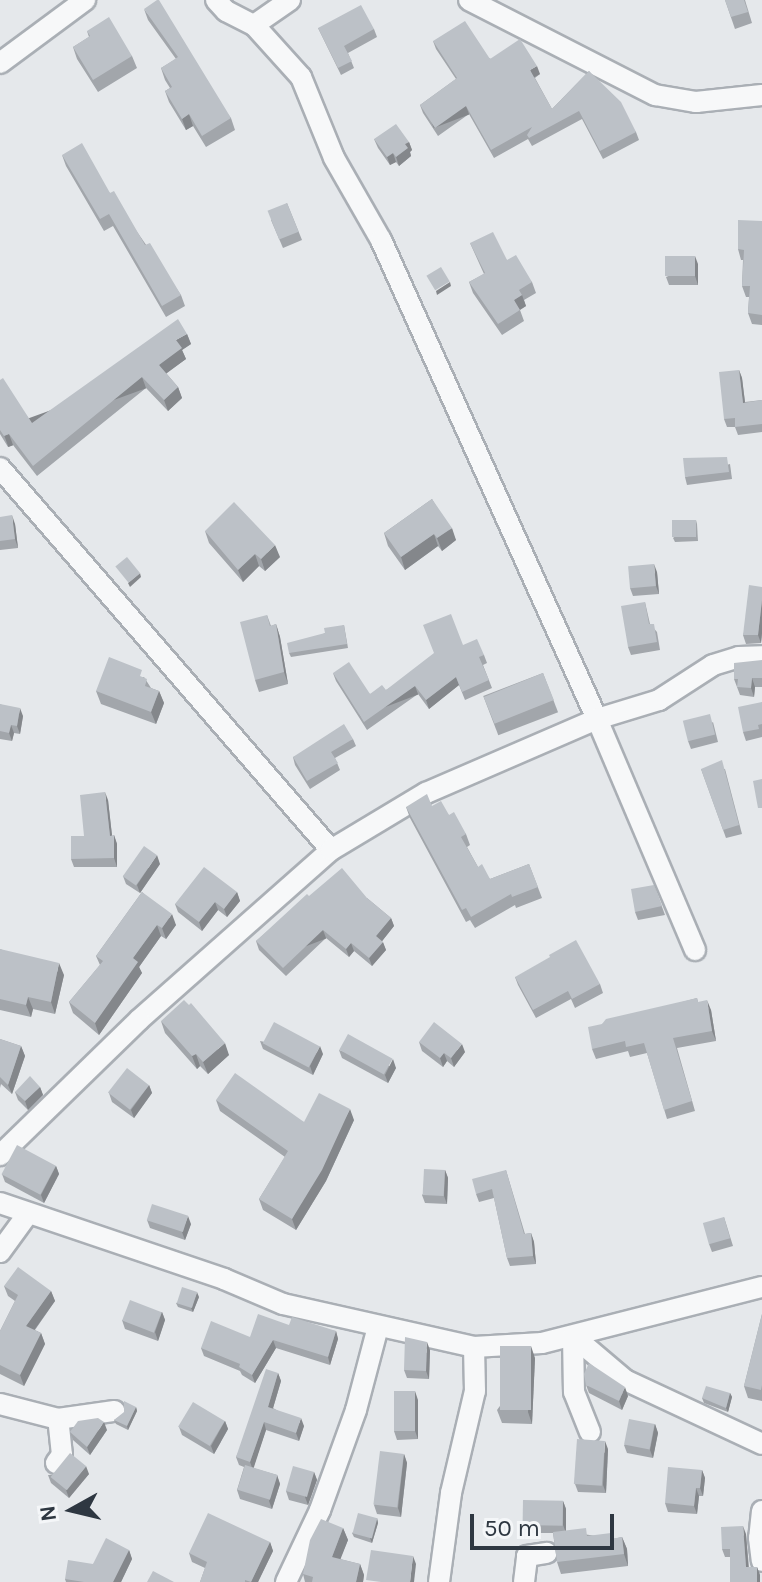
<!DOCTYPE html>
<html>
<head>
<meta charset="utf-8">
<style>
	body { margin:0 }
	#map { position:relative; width:762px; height:1582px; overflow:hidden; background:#e5e8eb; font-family:Karla,sans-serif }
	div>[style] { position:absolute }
	.roads { filter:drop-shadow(2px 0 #aaafb5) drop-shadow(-2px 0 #aaafb5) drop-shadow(0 2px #aaafb5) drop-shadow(0 -2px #aaafb5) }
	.minor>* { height:20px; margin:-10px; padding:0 10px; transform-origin:10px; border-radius:10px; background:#f7f8f9 }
	.wall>* { inset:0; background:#a2a6ab; transform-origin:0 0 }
	.shaded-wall>* { inset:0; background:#84878b; transform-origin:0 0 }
	.building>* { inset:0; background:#bcc1c7; transform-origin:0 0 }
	span { translate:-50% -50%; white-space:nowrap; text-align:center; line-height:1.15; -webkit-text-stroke:7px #f4f6f8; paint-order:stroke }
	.north { position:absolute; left:32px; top:1470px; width:80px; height:80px; -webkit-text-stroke:6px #f4f6f8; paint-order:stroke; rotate:262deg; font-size:22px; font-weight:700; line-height:32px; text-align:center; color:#2e3741 }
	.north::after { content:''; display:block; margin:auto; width:28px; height:36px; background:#2e3741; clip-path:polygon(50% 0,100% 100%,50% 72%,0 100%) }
	.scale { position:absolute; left:470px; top:1514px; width:144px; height:36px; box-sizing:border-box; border:4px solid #2e3741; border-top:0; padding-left:10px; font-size:24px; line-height:28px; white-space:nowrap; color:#2e3741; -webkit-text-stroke:6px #f4f6f8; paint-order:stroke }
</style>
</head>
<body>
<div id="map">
	<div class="roads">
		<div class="minor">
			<div style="left:216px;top:0;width:15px;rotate:48deg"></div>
			<div style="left:226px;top:11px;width:31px;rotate:27deg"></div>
			<div style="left:290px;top:0;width:44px;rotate:145.2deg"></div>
			<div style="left:254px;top:25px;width:70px;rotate:47.9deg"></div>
			<div style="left:301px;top:77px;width:87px;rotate:67.8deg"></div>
			<div style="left:334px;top:158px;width:95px;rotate:60.2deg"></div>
			<div style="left:381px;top:240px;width:525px;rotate:65.73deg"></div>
			<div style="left:597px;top:719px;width:251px;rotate:67deg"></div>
			<div style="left:469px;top:0;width:209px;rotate:27.1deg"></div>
			<div style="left:655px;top:95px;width:42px;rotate:9.7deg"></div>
			<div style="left:696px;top:102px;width:66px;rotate:-6.1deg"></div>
			<div style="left:0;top:63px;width:106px;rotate:-36.5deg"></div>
			<div style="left:0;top:468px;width:505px;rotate:49.09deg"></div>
			<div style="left:331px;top:850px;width:256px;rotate:138.5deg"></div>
			<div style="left:139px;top:1020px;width:194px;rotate:135.8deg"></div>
			<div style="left:331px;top:850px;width:111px;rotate:-31deg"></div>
			<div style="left:426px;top:793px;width:186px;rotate:-23.4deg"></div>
			<div style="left:597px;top:719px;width:65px;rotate:-17deg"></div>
			<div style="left:659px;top:700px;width:64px;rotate:-32.9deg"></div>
			<div style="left:713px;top:665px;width:27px;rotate:-17deg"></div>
			<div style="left:739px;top:657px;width:23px;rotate:-2deg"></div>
			<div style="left:0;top:1203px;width:237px;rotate:18.7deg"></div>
			<div style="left:224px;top:1279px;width:64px;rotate:23deg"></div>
			<div style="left:283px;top:1304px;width:196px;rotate:12.7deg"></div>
			<div style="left:474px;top:1347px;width:68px;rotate:-3.4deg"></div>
			<div style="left:542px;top:1343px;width:227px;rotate:-14.3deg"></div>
			<div style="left:0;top:1252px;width:46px;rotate:-53.9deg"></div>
			<div style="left:573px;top:1336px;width:68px;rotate:40.2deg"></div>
			<div style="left:625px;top:1380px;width:151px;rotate:25deg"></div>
			<div style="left:573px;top:1336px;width:56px;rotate:89deg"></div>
			<div style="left:574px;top:1392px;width:43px;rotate:68.2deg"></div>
			<div style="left:0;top:1404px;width:60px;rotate:14.5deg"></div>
			<div style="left:58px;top:1419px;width:57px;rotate:-8.1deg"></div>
			<div style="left:56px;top:1463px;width:10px;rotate:-53deg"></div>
			<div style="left:62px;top:1455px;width:36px;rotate:-96deg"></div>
			<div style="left:762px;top:1511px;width:27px;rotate:96deg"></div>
			<div style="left:759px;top:1538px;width:23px;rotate:83deg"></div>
			<div style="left:286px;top:1582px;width:80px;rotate:-64.7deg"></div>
			<div style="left:320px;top:1510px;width:106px;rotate:-70.2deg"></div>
			<div style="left:356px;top:1410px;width:86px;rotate:-75.2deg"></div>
			<div style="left:439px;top:1582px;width:90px;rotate:-82.3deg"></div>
			<div style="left:451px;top:1493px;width:105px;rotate:-76.8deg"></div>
			<div style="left:475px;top:1391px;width:44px;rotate:-91.3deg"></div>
			<div style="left:524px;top:1582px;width:26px;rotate:-83deg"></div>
			<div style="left:527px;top:1556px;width:20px;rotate:-9deg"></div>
		</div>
	</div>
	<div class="wall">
		<div style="clip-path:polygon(725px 0,745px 0,752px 23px,735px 29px)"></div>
		<div style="clip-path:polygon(144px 9px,231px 118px,235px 130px,206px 147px,193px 126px,186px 130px,169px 102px,165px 91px,170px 88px,165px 80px,161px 68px,176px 59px,148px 20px)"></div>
		<div style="clip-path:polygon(318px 28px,374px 29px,377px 37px,348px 53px,354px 68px,341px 75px)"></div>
		<div style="clip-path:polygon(87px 31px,132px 56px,137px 68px,98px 92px,77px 59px,73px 47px,89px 37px)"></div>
		<div style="clip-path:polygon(433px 41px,540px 74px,535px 78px,552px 109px,589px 71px,636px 132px,639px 140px,603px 159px,582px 119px,532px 146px,528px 139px,494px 158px,469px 114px,438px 136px,423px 113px,420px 105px,456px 79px,436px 49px)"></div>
		<div style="clip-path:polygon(374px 139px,409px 142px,412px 150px,410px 152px,411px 156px,399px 166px,396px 162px,390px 165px,378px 148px)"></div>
		<div style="clip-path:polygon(62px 155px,110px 193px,181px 295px,185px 306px,166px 317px,113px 226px,104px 231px,66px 166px)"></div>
		<div style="clip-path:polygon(287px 203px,302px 240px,283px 248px,271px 220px)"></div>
		<div style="clip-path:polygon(762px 221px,762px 325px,752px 324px,748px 313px,749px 297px,746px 297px,742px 286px,743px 260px,741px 260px,738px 249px)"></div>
		<div style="clip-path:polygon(470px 243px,507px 260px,532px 282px,536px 293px,524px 300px,526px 306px,520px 310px,524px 321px,502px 335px,473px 293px,469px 282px,484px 274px)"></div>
		<div style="clip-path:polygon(698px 264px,698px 285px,669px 285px,666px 277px)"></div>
		<div style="clip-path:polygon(187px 334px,191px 344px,182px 350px,186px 359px,166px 373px,178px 387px,182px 398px,168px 411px,146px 388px,37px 476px,13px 445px,8px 447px,0 434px,0 380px,32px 423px)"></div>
		<div style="clip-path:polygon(739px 370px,742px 378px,745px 402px,762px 400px,762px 432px,738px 435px,735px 427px,727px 427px,724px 419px)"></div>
		<div style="clip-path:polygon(730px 464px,732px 479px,687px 485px,685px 477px)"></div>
		<div style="clip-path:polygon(432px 499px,456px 540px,442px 551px,438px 546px,405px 570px,388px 546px,384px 533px)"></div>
		<div style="clip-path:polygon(0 517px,15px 524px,18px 548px,0 550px)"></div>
		<div style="clip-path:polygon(696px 520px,697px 524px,698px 541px,675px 542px,673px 538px)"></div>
		<div style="clip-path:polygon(205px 531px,280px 557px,265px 571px,259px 566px,243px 582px,209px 543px)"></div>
		<div style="clip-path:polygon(657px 572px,659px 594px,633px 596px,630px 588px)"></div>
		<div style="clip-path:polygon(762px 587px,762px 633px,761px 643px,746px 644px,743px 635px)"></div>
		<div style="clip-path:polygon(645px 602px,650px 624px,657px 632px,660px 650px,631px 655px,628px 647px)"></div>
		<div style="clip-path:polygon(267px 615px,271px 626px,276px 624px,280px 637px,288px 684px,259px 692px,255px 680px)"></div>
		<div style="clip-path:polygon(344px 625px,348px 648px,291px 657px,289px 653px,325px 633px)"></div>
		<div style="clip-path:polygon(463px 645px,484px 655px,487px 663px,483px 665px,492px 688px,465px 700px,459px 685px,429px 709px,418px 694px,367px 730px,336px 681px,333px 673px,370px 694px,386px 690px)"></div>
		<div style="clip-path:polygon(762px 661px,762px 687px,755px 687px,754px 697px,740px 695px,734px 679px)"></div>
		<div style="left:543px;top:673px;width:42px;height:64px;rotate:69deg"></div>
		<div style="clip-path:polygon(144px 677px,151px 688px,159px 691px,164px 703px,156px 724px,101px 704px,96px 691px)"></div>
		<div style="clip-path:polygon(762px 702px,762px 737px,746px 741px,743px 732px)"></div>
		<div style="clip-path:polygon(0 704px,23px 716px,20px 734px,14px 733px,12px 741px,0 739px)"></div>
		<div style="clip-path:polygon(713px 722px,718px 742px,691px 749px,688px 741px)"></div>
		<div style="clip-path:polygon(353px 739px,356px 746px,335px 758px,340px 770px,310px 789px,295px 765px,293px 757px)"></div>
		<div style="clip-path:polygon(701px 769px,725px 769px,742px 834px,726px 838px)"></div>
		<div style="clip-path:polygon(108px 800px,112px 836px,114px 835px,117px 844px,117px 867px,74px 867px,71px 859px,84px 836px)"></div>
		<div style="clip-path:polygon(432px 806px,449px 815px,466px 834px,470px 845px,467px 847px,478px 867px,490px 879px,529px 864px,542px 898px,516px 908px,515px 905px,475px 928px,470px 920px,466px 922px,410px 818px,406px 807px)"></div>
		<div style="clip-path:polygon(160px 864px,140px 893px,126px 884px,123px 876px)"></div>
		<div style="clip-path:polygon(654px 885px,665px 915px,638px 920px,635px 912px)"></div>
		<div style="clip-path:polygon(142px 892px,176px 925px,166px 939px,161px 936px,139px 967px,142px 973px,99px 1035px,73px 1013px,69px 1002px,100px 965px,96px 956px)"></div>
		<div style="clip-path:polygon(237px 892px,240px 901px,227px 917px,218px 910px,202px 931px,178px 912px,175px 904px)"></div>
		<div style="clip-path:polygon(309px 896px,367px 898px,391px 918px,394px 926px,382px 941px,386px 950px,372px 966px,354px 951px,349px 957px,326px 938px,286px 976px,259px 950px,256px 941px)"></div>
		<div style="clip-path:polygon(0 949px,64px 975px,55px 1014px,33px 1009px,31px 1017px,0 1010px)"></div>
		<div style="clip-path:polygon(515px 977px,600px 984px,603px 993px,575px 1008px,571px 999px,536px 1018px,518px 985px)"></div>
		<div style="clip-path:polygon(697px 998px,698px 1002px,711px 1010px,716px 1041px,677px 1048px,695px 1111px,667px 1119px,647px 1053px,630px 1057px,628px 1051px,596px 1059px,592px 1049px,602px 1024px)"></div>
		<div style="clip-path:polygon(161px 1021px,229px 1055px,208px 1074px,200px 1066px,197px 1069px,165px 1033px)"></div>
		<div style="clip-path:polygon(0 1039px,21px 1046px,25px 1056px,12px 1094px,1px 1084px,0 1088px)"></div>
		<div style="clip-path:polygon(260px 1041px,323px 1054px,313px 1075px,263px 1049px)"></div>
		<div style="clip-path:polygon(419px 1042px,465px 1052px,454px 1067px,447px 1061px,443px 1067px,422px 1051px)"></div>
		<div style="clip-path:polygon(339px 1050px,396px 1068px,388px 1083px,342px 1058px)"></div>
		<div style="clip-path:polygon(149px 1085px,152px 1093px,134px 1118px,112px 1102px,109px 1093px)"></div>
		<div style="clip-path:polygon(40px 1087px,43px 1095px,28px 1110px,18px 1100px,15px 1092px)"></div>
		<div style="clip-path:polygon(216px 1100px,304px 1122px,354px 1120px,326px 1181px,296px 1230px,263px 1210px,259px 1199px,285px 1157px,220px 1111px)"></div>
		<div style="clip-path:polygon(56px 1166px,59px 1174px,44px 1203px,5px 1182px,2px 1174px)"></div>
		<div style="clip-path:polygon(445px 1170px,448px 1178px,447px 1204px,425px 1203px,422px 1195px)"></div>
		<div style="clip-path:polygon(506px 1170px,525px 1234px,531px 1233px,534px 1242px,536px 1264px,510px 1266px,507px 1258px,494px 1198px,479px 1202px,476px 1194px)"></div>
		<div style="clip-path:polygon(724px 1217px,733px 1246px,712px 1252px,709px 1244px)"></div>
		<div style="clip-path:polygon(147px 1220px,191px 1224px,185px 1240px,150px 1228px)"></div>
		<div style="clip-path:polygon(4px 1286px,51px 1291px,55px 1301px,35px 1330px,41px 1333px,45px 1344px,24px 1386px,0 1374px,0 1331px,15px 1301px,8px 1296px)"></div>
		<div style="clip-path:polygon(199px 1297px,193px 1312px,178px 1307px,176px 1303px)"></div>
		<div style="clip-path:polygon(162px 1312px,165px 1320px,158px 1341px,125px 1329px,122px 1320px)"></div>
		<div style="clip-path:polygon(762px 1314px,762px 1401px,748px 1398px,744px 1386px)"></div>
		<div style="clip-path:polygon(289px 1325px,336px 1331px,338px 1339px,330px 1365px,276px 1348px,255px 1383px,242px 1375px,240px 1371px,204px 1356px,201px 1348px,250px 1337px)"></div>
		<div style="clip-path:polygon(430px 1350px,429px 1379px,407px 1378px,404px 1370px)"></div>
		<div style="clip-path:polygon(535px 1358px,532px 1424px,502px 1423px,497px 1410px)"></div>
		<div style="clip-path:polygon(278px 1373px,281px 1381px,273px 1408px,304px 1426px,299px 1441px,266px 1430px,253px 1468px,277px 1475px,280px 1484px,272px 1509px,240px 1499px,237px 1490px,244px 1467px,239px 1465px,236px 1457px)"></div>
		<div style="clip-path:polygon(586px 1385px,628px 1396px,622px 1410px,589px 1393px)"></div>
		<div style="clip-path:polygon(730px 1393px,732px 1397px,728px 1412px,704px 1403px,702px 1398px)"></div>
		<div style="clip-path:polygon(418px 1400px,418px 1439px,397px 1440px,394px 1431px)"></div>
		<div style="clip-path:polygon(136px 1407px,137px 1411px,128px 1430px,116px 1424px,114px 1420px)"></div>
		<div style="clip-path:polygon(225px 1421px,228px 1429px,214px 1454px,182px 1435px,179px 1427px)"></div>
		<div style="clip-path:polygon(655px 1424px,658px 1433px,653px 1458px,627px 1453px,624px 1445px)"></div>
		<div style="clip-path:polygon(107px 1430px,90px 1455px,73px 1440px,70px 1432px)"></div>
		<div style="clip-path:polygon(608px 1449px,606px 1493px,578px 1492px,575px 1484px)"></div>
		<div style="clip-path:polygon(404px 1454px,407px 1463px,401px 1517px,377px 1514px,374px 1505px)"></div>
		<div style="clip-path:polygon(702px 1470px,705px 1478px,703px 1496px,699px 1496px,697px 1514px,668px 1512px,665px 1503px)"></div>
		<div style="clip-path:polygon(314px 1472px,317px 1480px,308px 1505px,289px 1500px,286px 1491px)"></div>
		<div style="clip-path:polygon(89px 1474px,69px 1498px,51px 1483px,48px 1475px)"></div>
		<div style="clip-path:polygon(563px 1501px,566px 1509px,566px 1531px,613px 1539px,622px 1537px,627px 1549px,628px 1566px,561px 1574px,557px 1562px,553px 1533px,526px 1533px,523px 1525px)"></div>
		<div style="clip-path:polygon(377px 1518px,378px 1523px,372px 1543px,354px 1537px,352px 1533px)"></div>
		<div style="clip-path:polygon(343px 1528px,348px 1540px,340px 1559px,360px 1564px,364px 1575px,363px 1582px,305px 1582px,303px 1574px)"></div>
		<div style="clip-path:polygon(746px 1534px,749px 1567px,757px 1567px,760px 1575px,730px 1557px,725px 1557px,722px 1549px)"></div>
		<div style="clip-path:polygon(270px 1542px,273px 1551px,258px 1582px,200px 1582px,205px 1568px,192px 1562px,189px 1553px)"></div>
		<div style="clip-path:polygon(129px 1550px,132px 1559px,121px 1582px,66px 1582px,65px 1579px,93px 1564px)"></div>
	</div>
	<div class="shaded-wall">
		<div style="clip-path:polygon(537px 66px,540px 74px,533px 78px,530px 70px)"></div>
		<div style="left:466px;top:106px;width:9px;height:38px;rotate:69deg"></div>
		<div style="clip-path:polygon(189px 114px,193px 126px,186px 130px,182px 119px)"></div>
		<div style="clip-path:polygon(409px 142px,412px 150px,410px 152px,411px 156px,399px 166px,396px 157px,405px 144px)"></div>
		<div style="clip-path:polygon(393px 153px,396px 162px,390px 165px,387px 157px)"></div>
		<div style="clip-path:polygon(695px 256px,698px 264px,698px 285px,695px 276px)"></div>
		<div style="clip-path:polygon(450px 282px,451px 286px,437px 295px,436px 291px)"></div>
		<div style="clip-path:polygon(522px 295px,526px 306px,518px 311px,514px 300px)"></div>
		<div style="clip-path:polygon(187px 334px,191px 344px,182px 350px,186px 359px,163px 376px,159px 365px,176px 340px)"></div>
		<div style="clip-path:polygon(739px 370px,742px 378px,746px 411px,743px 403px)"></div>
		<div style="left:142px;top:377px;width:12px;height:141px;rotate:70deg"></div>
		<div style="clip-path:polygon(178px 387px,182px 398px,168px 411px,164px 400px)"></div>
		<div style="left:9px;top:434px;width:12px;height:5px;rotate:70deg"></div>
		<div style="clip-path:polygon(12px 515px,15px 524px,18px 548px,15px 539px)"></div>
		<div style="clip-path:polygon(452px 528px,456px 540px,442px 551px,437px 538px)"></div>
		<div style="clip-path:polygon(434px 534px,438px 546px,405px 570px,401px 557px)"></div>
		<div style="clip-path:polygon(275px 545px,280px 557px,265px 571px,261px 559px)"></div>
		<div style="clip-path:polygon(255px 554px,259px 566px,243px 582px,238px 570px)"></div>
		<div style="clip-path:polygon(654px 564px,657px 572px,659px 594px,656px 586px)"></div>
		<div style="clip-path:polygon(140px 573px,141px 577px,130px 587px,128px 583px)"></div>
		<div style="clip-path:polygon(762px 600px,762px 633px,761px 643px,758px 635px)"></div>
		<div style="clip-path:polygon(276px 624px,280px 637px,288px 684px,284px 672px)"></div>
		<div style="clip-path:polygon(456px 677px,459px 685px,429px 709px,426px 700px)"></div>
		<div style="clip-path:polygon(752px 678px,755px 687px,754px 697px,751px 688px)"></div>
		<div style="left:415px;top:686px;width:9px;height:62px;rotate:69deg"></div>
		<div style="clip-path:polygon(159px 691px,164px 703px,156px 724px,151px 712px)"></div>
		<div style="clip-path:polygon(20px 708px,23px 716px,20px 734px,17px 726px)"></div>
		<div style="clip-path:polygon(11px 725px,14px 733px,12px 741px,9px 733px)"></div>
		<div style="clip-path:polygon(105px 792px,108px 800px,113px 844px,110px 836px)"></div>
		<div style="clip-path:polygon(114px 835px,117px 844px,117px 867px,114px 858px)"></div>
		<div style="clip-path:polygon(157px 855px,160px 864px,140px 893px,137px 885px)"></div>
		<div style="clip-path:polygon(237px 892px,240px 901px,227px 917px,224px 909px)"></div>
		<div style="clip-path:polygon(215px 902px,218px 910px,202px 931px,199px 922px)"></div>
		<div style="clip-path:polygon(172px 914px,176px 925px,166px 939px,162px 928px)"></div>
		<div style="clip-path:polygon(391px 918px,394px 926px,379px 945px,376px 936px)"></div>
		<div style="clip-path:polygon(157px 925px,161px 936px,139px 967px,142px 973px,99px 1035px,95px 1023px,133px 958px)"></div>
		<div style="left:323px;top:930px;width:9px;height:55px;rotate:69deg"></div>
		<div style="clip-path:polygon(383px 942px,386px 950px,372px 966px,369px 958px)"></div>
		<div style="clip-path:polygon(351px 943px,354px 951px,349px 957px,346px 949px)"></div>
		<div style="clip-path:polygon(59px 963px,64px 975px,55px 1014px,51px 1002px)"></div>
		<div style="clip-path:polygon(28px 997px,33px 1009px,31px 1017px,26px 1005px)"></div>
		<div style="clip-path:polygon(707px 1000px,711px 1010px,716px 1041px,712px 1031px)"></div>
		<div style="clip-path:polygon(225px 1043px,229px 1055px,208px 1074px,203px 1062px)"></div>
		<div style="clip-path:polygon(462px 1044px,465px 1052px,454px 1067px,451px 1058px)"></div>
		<div style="clip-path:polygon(21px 1046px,25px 1056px,12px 1094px,8px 1085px)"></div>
		<div style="clip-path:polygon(320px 1046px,323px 1054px,313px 1075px,310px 1066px)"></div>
		<div style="clip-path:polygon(444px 1053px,447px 1061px,443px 1067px,440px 1058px)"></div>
		<div style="clip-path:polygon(196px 1054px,200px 1066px,197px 1069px,192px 1056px)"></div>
		<div style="clip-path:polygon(393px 1059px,396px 1068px,388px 1083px,385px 1075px)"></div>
		<div style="clip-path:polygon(149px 1085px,152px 1093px,134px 1118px,131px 1110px)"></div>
		<div style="clip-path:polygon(40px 1087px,43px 1095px,28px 1110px,25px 1101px)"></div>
		<div style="clip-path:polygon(350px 1109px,354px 1120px,326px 1181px,296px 1230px,292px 1219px)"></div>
		<div style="clip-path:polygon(56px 1166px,59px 1174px,44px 1203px,41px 1195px)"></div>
		<div style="clip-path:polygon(445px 1170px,448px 1178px,447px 1204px,444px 1196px)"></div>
		<div style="clip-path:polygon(188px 1216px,191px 1224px,185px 1240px,182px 1232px)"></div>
		<div style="clip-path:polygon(531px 1233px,534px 1242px,536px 1264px,533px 1256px)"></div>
		<div style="clip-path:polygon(51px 1291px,55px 1301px,30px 1336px,26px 1326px)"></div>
		<div style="clip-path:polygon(197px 1292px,199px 1297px,193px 1312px,191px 1308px)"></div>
		<div style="clip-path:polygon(162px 1312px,165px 1320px,158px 1341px,155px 1332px)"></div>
		<div style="clip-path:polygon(336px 1331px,338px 1339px,330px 1365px,328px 1357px)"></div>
		<div style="clip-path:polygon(41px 1333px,45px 1344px,24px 1386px,20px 1375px)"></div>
		<div style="clip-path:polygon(273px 1340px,276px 1348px,255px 1383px,252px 1375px)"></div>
		<div style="clip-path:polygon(427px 1342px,430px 1350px,429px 1379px,426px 1371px)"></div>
		<div style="clip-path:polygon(531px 1346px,535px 1358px,532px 1424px,528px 1412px)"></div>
		<div style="clip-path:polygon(278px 1373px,281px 1381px,271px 1415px,268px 1407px)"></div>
		<div style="clip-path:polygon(625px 1387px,628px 1396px,622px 1410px,619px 1401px)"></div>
		<div style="clip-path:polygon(415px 1391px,418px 1400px,418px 1439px,415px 1431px)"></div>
		<div style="clip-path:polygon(730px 1393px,732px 1397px,728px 1412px,726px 1408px)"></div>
		<div style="clip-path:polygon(136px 1407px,137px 1411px,128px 1430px,127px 1426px)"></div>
		<div style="clip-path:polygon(301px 1418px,304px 1426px,299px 1441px,296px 1433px)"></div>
		<div style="clip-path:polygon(225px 1421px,228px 1429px,214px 1454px,211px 1446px)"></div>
		<div style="clip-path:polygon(104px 1422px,107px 1430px,90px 1455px,87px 1447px)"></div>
		<div style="clip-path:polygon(264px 1422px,266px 1430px,253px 1470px,250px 1462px)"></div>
		<div style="clip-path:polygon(655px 1424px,658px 1433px,653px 1458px,650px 1450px)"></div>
		<div style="clip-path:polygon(605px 1441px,608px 1449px,606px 1493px,603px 1485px)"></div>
		<div style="clip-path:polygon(404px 1454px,407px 1463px,401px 1517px,398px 1508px)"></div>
		<div style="clip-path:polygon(86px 1466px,89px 1474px,69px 1498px,66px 1490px)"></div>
		<div style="clip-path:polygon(702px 1470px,705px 1478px,703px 1496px,700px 1488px)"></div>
		<div style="clip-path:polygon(314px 1472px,317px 1480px,308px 1505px,305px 1497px)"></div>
		<div style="clip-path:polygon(277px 1475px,280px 1484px,272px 1509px,269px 1501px)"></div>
		<div style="clip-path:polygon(696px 1488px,699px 1496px,697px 1514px,694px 1506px)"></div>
		<div style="clip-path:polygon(563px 1501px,566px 1509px,566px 1533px,563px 1525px)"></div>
		<div style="clip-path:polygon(377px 1518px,378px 1523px,372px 1543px,370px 1538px)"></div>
		<div style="clip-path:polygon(743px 1526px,746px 1534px,749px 1575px,746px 1567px)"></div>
		<div style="clip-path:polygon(343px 1528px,348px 1540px,337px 1568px,332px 1557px)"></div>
		<div style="clip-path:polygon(622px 1537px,627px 1549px,628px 1566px,624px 1554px)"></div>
		<div style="clip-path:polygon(270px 1542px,273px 1551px,258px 1582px,251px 1582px)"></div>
		<div style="clip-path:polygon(129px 1550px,132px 1559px,121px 1582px,113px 1582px)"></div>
		<div style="clip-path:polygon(413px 1556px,416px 1564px,414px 1582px,410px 1582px)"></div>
		<div style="clip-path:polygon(360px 1564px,364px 1575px,363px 1582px,356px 1582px)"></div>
		<div style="clip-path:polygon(757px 1567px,760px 1575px,760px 1582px,757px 1582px)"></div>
	</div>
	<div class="building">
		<div style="clip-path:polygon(157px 0,159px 0,231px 118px,202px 136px,189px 114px,182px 119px,165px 91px,172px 87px,161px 68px,178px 57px,144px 9px)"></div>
		<div style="clip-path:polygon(725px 0,744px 0,748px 12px,731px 17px)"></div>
		<div style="clip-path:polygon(361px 5px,374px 29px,344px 46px,352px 61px,338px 68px,318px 28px)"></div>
		<div style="clip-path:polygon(109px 17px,132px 56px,93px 80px,73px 47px,90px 36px,87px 31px)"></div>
		<div style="clip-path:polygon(465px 21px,490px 59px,520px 39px,537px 66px,530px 70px,552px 109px,589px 71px,621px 102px,636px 132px,600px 151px,579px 111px,529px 138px,527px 135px,532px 127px,491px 150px,466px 106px,435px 128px,420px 105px,457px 78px,433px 41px)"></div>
		<div style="clip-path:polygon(396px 124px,409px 142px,405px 144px,408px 148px,396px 157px,393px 153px,387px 157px,374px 139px)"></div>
		<div style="clip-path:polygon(82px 143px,110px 193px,114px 191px,145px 245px,150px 243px,181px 295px,162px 306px,109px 214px,100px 219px,62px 155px)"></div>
		<div style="left:287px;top:203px;width:31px;height:21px;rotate:68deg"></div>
		<div style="clip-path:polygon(738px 220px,762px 221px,762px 315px,748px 313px,750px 286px,742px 286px,744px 250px,738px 249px)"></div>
		<div style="clip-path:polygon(493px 232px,507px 260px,516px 255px,532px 282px,519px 290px,522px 295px,514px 300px,520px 310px,498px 324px,469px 282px,485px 273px,470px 243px)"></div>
		<div style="left:695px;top:256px;width:20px;height:30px;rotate:90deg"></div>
		<div style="left:441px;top:267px;width:17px;height:17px;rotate:59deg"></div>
		<div style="clip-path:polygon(178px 319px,187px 334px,176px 340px,182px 348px,159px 365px,178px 387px,164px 400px,142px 377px,33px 466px,9px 434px,4px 436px,0 430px,0 380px,3px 378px,32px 423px)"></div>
		<div style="clip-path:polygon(739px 370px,743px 403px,762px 400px,762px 424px,735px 427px,735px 418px,724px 419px,719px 372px)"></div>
		<div style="clip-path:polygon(727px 457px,729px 472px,685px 477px,683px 458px)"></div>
		<div style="clip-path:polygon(432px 499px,452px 528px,437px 538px,434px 534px,401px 557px,384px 533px)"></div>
		<div style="clip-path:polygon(234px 502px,275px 545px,261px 559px,255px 554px,238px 570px,205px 531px)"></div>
		<div style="clip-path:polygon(12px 515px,15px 539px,0 541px,0 517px)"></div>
		<div style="left:696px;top:520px;width:17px;height:24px;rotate:90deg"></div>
		<div style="left:127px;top:557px;width:21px;height:15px;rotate:51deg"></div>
		<div style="left:654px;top:564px;width:22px;height:26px;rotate:85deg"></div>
		<div style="clip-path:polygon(749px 585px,762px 587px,762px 600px,758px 635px,743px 635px)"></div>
		<div style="clip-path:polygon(645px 602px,649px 624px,654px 624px,657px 642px,628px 647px,621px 606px)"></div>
		<div style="clip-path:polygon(451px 614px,463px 645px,477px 639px,484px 655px,479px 657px,489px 680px,462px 692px,456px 677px,426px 700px,415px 686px,364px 722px,333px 673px,349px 662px,370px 694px,382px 685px,386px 690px,434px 653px,423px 625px)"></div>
		<div style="clip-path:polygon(267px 615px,270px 626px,276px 624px,284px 672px,255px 680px,240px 622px)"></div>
		<div style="clip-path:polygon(344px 625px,347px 644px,289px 653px,287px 643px,325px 633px,324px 628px)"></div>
		<div style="clip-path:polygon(109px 657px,142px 670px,140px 676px,147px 679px,145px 686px,159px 691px,151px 712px,96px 691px)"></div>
		<div style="clip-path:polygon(762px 660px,762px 678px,752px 678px,751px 688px,737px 687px,738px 679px,734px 679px,734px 663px)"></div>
		<div style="left:543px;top:673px;width:29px;height:64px;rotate:68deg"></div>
		<div style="clip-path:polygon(762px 702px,762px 724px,758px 725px,759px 729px,743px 732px,738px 707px)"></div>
		<div style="clip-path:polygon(0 704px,20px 708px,17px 726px,11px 725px,9px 733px,0 731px)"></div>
		<div style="left:710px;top:714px;width:21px;height:28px;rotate:76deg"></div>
		<div style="clip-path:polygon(344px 724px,353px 739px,331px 752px,338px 763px,307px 781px,293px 757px)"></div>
		<div style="clip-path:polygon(722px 760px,739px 825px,723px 830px,701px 769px)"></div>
		<div style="clip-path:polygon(762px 779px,762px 808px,758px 808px,753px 781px)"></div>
		<div style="clip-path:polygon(105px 792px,110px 836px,114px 835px,114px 858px,71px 859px,71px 836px,84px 836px,80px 795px)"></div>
		<div style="clip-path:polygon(427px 794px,432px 806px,441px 801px,449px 815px,454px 812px,466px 834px,461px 837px,478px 867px,482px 864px,490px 879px,529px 864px,538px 887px,512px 897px,511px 894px,471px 917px,466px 908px,462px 910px,406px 807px)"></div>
		<div style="left:144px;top:846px;width:16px;height:37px;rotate:35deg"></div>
		<div style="clip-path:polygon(204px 867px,237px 892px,224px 909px,215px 902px,199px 922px,175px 904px)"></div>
		<div style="clip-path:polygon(342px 868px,367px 898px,391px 918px,376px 936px,383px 942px,369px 958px,351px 943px,346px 949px,323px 930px,283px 968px,256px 941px,307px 894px,309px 896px)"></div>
		<div style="clip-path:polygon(654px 885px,662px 906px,635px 912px,631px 889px)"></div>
		<div style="clip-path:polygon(142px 892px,172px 914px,162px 928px,157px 925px,133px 958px,138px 962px,95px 1023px,69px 1002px,103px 961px,96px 956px)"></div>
		<div style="clip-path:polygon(576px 940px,600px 984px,572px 999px,568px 991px,533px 1010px,515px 977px,550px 957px,549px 955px)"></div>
		<div style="clip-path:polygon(0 949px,59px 963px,51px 1002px,28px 997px,26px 1005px,0 999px)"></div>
		<div style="clip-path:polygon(697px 998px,698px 1002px,707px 1000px,712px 1031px,673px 1038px,692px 1101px,664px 1110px,644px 1043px,626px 1047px,625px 1041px,592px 1049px,588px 1027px,602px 1024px,606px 1019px)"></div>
		<div style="clip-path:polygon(184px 1000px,189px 1005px,191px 1003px,225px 1043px,203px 1062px,196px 1054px,192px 1056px,161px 1021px)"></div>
		<div style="left:274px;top:1022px;width:52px;height:24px;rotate:28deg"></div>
		<div style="clip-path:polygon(434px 1022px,462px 1044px,451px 1058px,444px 1053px,440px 1058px,419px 1042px)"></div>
		<div style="left:348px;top:1034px;width:51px;height:18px;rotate:29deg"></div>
		<div style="clip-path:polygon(0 1039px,21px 1046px,8px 1085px,0 1077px)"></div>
		<div style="left:127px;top:1068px;width:28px;height:31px;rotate:38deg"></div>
		<div style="clip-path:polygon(235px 1073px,304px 1122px,319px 1093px,350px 1109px,322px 1170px,292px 1219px,259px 1199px,288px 1151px,216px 1100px)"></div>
		<div style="clip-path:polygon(30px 1076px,40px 1087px,25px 1101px,15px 1092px)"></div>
		<div style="left:17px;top:1145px;width:44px;height:33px;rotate:28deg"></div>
		<div style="left:424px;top:1169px;width:21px;height:26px;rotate:3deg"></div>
		<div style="clip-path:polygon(506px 1170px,524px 1234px,531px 1233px,533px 1256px,507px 1258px,492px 1189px,476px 1194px,472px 1179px)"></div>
		<div style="left:152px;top:1204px;width:38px;height:17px;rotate:18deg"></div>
		<div style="left:724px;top:1217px;width:22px;height:22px;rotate:74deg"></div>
		<div style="clip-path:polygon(18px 1267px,51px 1291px,26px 1326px,41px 1333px,20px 1375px,0 1365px,0 1331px,18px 1295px,4px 1286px)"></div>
		<div style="left:182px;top:1287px;width:16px;height:17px;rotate:18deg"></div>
		<div style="left:130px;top:1300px;width:34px;height:22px;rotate:21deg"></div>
		<div style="clip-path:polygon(258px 1314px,289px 1325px,292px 1317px,336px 1331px,328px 1357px,273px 1340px,252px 1375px,239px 1367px,240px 1364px,201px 1348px,211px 1321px,250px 1337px)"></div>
		<div style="clip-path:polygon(762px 1314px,762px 1385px,761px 1390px,744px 1386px)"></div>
		<div style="clip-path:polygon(405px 1337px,427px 1342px,426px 1371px,404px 1370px)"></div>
		<div style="left:500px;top:1346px;width:31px;height:64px"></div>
		<div style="clip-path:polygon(589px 1363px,625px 1387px,619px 1401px,586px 1385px,584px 1374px)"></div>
		<div style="clip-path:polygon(266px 1369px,278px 1373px,268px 1407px,301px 1418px,296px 1433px,264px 1422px,250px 1462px,236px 1457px)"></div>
		<div style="clip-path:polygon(706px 1386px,730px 1393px,726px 1408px,702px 1398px)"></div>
		<div style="left:394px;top:1391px;width:21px;height:40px"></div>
		<div style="clip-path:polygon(124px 1401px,136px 1407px,127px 1426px,114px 1420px,124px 1412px)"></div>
		<div style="left:193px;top:1402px;width:37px;height:29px;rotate:31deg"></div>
		<div style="clip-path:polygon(98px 1418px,104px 1422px,87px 1447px,70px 1432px,78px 1421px)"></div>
		<div style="left:629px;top:1419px;width:26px;height:26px;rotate:11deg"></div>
		<div style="left:577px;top:1439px;width:28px;height:45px;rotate:4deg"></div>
		<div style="left:380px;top:1451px;width:24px;height:54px;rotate:7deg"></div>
		<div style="left:70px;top:1453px;width:21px;height:31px;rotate:39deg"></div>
		<div style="left:245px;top:1465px;width:34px;height:26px;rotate:17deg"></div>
		<div style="left:293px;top:1466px;width:22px;height:26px;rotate:16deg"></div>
		<div style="clip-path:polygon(668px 1467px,702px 1470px,700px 1488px,696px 1488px,694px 1506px,665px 1503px)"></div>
		<div style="left:523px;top:1500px;width:40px;height:25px;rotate:1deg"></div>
		<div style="clip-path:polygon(208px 1513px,270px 1542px,251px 1582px,245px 1580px,245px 1582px,200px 1582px,207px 1562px,189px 1553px)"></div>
		<div style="left:358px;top:1513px;width:20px;height:21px;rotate:15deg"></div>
		<div style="clip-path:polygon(321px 1519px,343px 1528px,332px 1557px,360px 1564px,356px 1582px,312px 1582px,313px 1577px,303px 1574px,310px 1540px)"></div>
		<div style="clip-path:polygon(743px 1526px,746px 1567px,757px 1567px,757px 1582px,730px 1582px,730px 1549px,722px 1549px,721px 1527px)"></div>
		<div style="clip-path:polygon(586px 1528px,587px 1536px,611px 1533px,611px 1539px,622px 1537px,624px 1554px,557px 1562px,553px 1532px)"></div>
		<div style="clip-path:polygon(106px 1538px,129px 1550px,113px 1582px,84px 1582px,65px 1579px,68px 1560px,93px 1564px)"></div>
		<div style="clip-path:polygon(371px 1550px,413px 1556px,410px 1582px,381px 1582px,366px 1580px)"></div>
		<div style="clip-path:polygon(153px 1571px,174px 1582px,147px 1582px)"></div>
	</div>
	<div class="north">N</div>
	<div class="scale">50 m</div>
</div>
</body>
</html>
